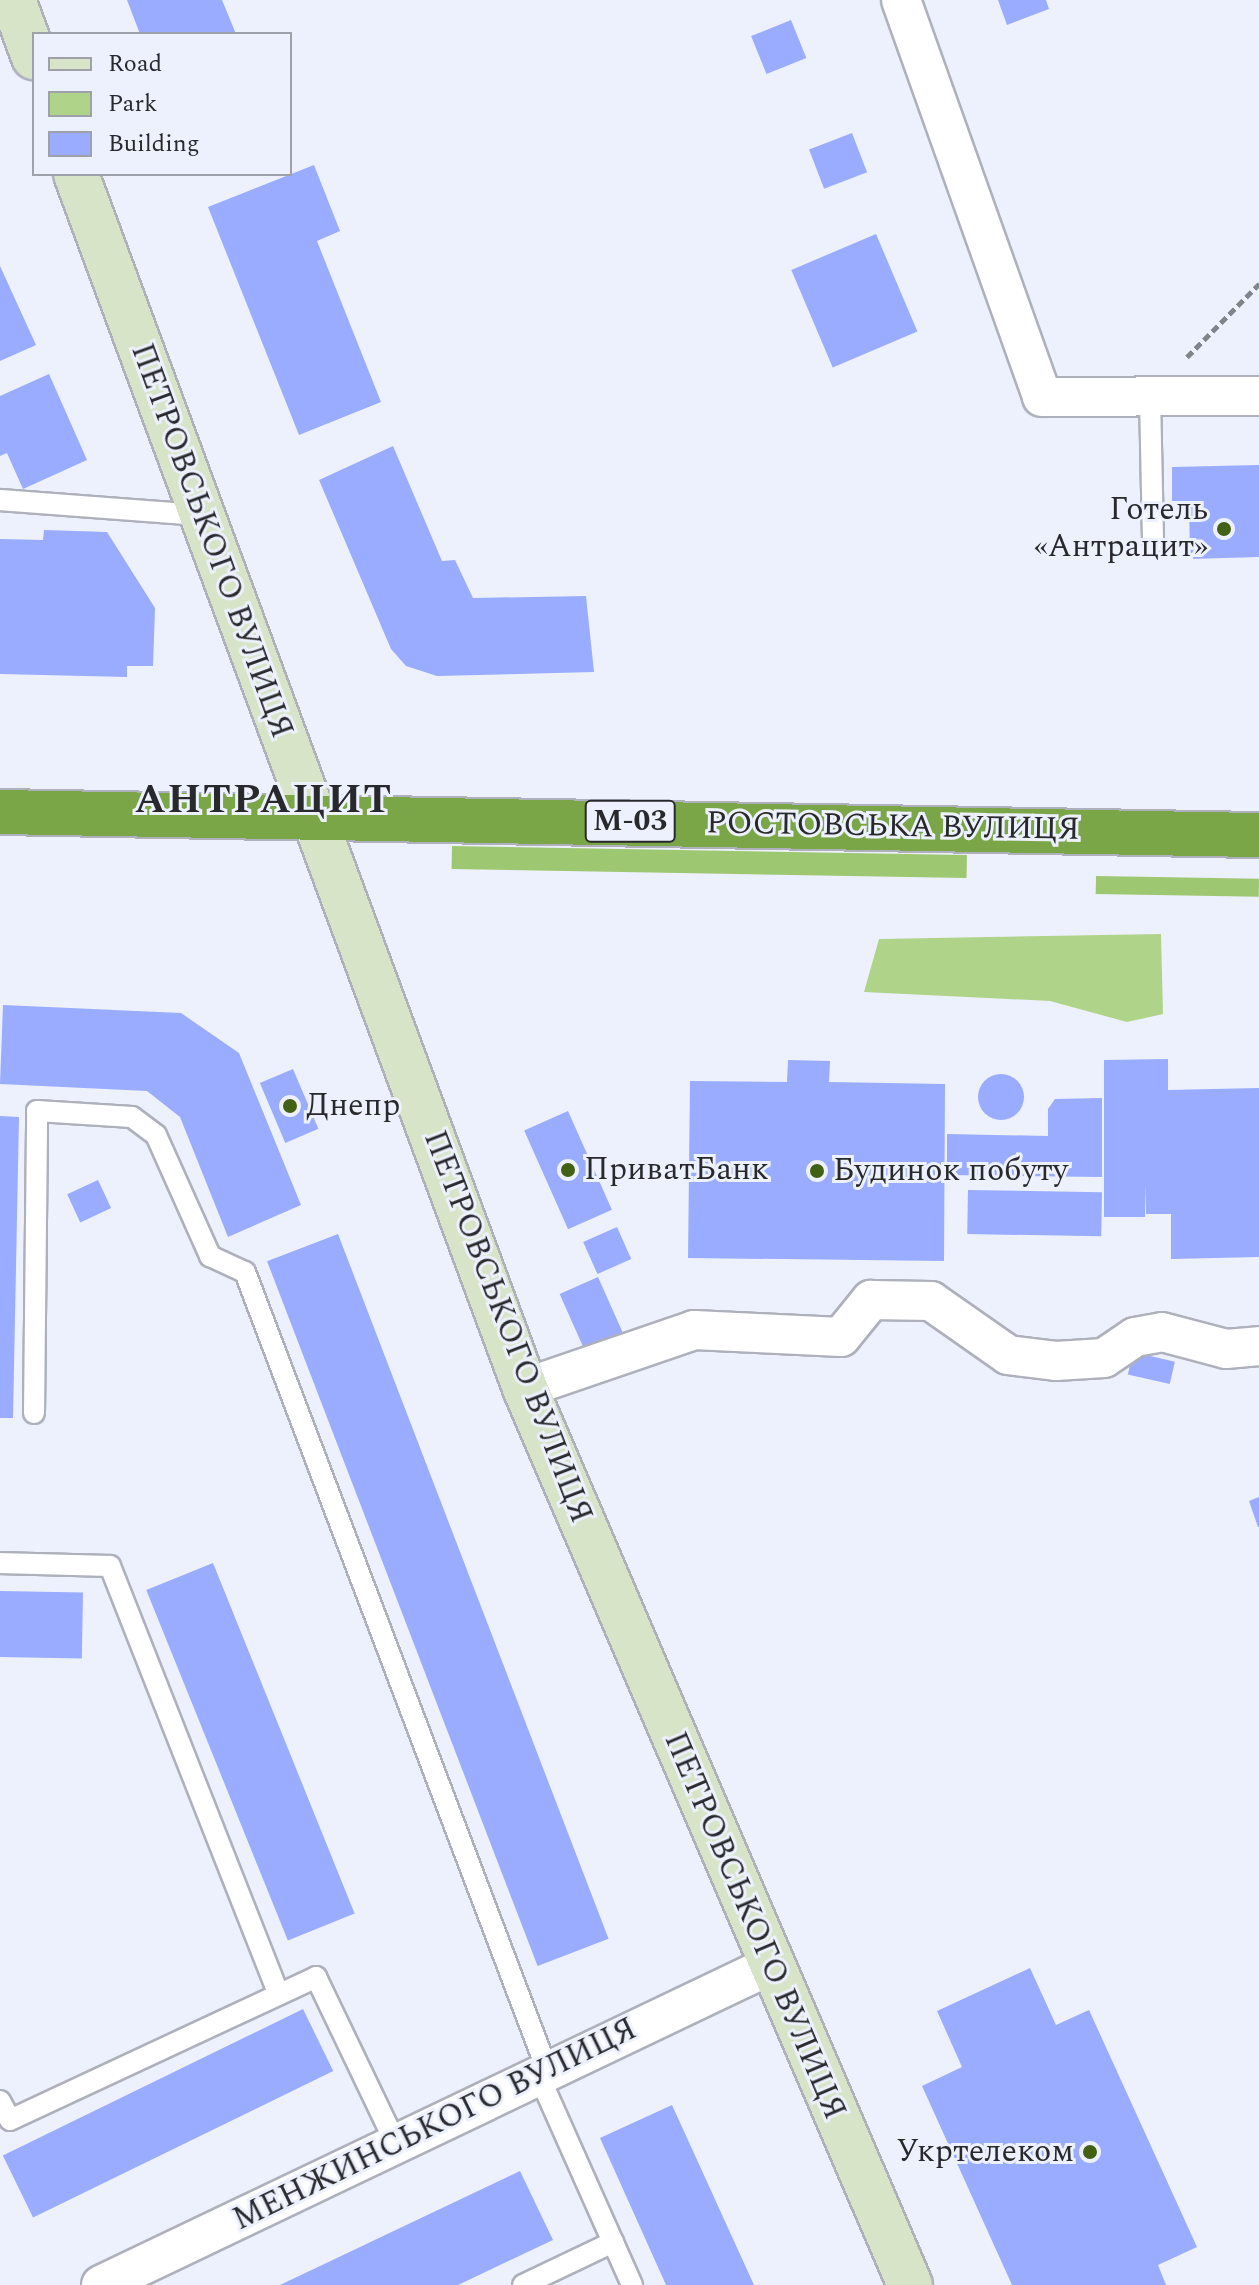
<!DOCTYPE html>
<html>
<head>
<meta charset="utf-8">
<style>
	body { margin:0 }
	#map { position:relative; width:1259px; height:2285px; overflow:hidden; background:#edf1fd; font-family:Spectral,serif }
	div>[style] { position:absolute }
	.green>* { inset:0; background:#afd389 }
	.forest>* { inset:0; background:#9ec772; transform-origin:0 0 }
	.building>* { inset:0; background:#99acff; transform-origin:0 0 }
	.round { border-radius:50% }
	.path>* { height:5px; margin-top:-2.5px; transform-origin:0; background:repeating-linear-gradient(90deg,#82848c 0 8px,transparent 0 12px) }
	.roads { filter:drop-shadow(2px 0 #aeb1bc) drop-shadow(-2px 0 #aeb1bc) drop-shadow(0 2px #aeb1bc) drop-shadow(0 -2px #aeb1bc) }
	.lane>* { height:20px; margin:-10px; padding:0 10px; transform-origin:10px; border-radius:10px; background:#fff }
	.street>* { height:38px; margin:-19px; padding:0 19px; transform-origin:19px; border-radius:19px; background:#fff }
	.secondary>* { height:44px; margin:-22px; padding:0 22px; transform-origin:22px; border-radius:22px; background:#d7e4c8 }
	.highway>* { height:44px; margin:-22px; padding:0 22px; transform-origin:22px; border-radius:22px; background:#7aa647 }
	.dots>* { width:22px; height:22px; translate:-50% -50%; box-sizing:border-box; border:4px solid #edf1fd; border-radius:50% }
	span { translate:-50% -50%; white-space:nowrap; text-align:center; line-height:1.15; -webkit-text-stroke:6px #edf1fd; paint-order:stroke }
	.shield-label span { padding:2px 6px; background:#edf1fd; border:2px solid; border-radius:6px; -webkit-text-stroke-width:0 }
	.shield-label { font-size:30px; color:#28292d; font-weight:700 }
	.poi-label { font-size:32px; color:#28292d }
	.right { translate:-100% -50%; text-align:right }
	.left { translate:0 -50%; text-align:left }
	.street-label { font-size:32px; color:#28292d }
	.district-label { font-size:40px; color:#28292d; font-weight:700; letter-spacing:2px }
	.legend { position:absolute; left:32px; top:32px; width:260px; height:144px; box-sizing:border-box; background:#edf1fd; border:2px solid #9ea1aa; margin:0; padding:10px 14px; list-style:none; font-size:24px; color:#28292d }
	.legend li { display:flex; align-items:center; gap:16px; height:40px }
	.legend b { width:40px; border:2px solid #9ea1aa }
</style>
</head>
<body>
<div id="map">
	<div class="green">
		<div style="clip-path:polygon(1161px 934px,1163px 1014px,1127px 1022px,1050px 1001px,864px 992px,879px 939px)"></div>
	</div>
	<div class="forest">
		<div style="left:452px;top:846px;width:515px;height:23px;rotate:1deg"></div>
		<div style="left:1096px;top:876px;width:163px;height:18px;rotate:1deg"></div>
	</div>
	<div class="building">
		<div style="clip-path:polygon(127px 0,222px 0,236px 34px,140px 34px)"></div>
		<div style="clip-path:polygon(998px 0,1046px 0,1049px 9px,1007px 25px)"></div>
		<div style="left:791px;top:20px;width:41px;height:43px;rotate:68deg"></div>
		<div style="left:852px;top:133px;width:42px;height:46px;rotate:69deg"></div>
		<div style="clip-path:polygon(314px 165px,340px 231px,317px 241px,381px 402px,299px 435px,208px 207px)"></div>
		<div style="left:876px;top:234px;width:106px;height:92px;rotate:67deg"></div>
		<div style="clip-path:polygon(0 266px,36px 345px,0 361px)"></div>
		<div style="clip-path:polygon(49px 374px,87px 460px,23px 489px,7px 453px,0 456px,0 396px)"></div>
		<div style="clip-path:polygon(393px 446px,442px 561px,455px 560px,473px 598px,586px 596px,594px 672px,437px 676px,406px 666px,391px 649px,319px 480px)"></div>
		<div style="clip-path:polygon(1259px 465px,1259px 557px,1190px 559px,1189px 501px,1172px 501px,1172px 467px)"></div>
		<div style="clip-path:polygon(44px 530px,107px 532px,155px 608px,153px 666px,127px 666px,127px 677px,0 674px,0 539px,43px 540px)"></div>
		<div style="clip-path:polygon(3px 1005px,181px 1013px,239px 1053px,301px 1205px,228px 1237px,180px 1117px,147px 1091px,0 1084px)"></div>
		<div style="clip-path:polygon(1168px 1059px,1168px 1090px,1259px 1088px,1259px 1257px,1171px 1259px,1171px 1214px,1146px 1214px,1145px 1184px,1145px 1217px,1104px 1217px,1104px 1060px)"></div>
		<div style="clip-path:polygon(788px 1060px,830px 1061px,829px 1082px,945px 1084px,944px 1261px,688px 1258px,690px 1081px,787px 1082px)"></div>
		<div style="left:293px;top:1069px;width:65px;height:36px;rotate:67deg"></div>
		<div class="round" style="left:978px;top:1074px;width:46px;height:46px"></div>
		<div style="clip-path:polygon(1102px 1098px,1102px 1177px,947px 1175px,947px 1134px,1048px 1136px,1048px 1109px,1055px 1099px)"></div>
		<div style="left:568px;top:1111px;width:108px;height:48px;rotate:66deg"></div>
		<div style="clip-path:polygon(0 1116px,19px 1117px,13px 1418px,0 1418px)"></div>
		<div style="left:98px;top:1180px;width:31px;height:34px;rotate:65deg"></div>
		<div style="left:968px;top:1190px;width:134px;height:44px;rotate:1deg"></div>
		<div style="left:617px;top:1227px;width:35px;height:37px;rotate:66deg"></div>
		<div style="left:338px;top:1234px;width:755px;height:76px;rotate:69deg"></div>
		<div style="left:598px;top:1277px;width:70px;height:42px;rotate:66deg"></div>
		<div style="left:1133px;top:1352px;width:43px;height:23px;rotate:13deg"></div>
		<div style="clip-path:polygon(1259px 1497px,1259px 1527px,1258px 1527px,1249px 1501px)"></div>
		<div style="left:213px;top:1563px;width:378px;height:72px;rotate:68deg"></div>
		<div style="left:0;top:1591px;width:83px;height:66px;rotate:1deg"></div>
		<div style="clip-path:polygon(1030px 1968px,1056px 2025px,1089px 2010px,1197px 2247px,1158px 2265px,1166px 2285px,1012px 2285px,922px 2086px,962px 2067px,937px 2011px)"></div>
		<div style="left:303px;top:2009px;width:69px;height:334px;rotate:64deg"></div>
		<div style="clip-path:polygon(672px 2105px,754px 2285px,666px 2285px,600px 2138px)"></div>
		<div style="clip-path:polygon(520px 2171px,553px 2240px,458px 2285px,280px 2285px)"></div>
	</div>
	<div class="path">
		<div style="left:1187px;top:357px;width:103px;rotate:-45.4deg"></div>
	</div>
	<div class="roads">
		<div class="lane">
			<div style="left:1150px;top:396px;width:147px;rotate:88.8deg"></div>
			<div style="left:0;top:500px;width:200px;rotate:4.3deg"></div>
			<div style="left:34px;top:1413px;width:302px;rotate:-89.4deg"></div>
			<div style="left:37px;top:1111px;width:95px;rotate:3.6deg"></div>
			<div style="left:132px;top:1117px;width:30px;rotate:37deg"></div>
			<div style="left:156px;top:1135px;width:133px;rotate:65.9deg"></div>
			<div style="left:210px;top:1256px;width:38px;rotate:25deg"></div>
			<div style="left:245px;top:1272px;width:855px;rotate:69.26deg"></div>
			<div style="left:0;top:1563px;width:110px;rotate:1.6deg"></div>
			<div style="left:110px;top:1566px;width:460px;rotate:68.5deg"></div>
			<div style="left:539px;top:2076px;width:229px;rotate:66deg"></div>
			<div style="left:0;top:2101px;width:21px;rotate:62deg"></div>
			<div style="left:10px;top:2120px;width:338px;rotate:-25deg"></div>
			<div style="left:316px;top:1977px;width:185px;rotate:64.4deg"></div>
			<div style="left:523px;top:2285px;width:100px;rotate:-25.5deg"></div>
		</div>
		<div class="street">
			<div style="left:901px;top:0;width:421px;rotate:70.4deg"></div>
			<div style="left:1042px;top:397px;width:217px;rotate:-0.3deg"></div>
			<div style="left:525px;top:1388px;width:179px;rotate:-18.9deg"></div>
			<div style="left:694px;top:1330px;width:147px;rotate:2.7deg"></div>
			<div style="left:841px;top:1337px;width:48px;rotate:-51deg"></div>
			<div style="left:871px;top:1300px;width:60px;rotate:1deg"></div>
			<div style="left:931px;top:1301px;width:94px;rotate:35deg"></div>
			<div style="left:1008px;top:1355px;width:48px;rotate:7.1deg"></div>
			<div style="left:1056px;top:1361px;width:48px;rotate:-3.6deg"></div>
			<div style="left:1104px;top:1358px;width:37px;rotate:-34deg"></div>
			<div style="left:1135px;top:1337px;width:27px;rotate:-10deg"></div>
			<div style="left:1162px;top:1332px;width:66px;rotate:14.9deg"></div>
			<div style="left:1226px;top:1349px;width:33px;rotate:-5deg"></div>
			<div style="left:101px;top:2285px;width:740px;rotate:-25.53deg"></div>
		</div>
		<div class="secondary">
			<div style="left:13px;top:0;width:61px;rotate:69.8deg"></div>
			<div style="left:76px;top:174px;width:1294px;rotate:69.7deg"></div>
			<div style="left:525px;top:1388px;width:976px;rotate:66.77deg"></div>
		</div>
		<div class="highway">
			<div style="left:0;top:812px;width:1259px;rotate:1.05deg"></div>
		</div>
	</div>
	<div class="dots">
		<div style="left:1224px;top:529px;background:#426115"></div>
		<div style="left:290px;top:1106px;background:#426115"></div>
		<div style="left:568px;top:1170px;background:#426115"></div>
		<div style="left:817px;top:1171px;background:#426115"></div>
		<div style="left:1090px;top:2152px;background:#426115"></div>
	</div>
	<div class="shield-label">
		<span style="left:630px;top:821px">М-03</span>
	</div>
	<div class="poi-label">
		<span class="right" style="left:1208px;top:529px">Готель<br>«Антрацит»</span>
		<span class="left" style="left:306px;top:1106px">Днепр</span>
		<span class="left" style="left:584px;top:1170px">ПриватБанк</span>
		<span class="left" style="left:833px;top:1171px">Будинок побуту</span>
		<span class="right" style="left:1074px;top:2152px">Укртелеком</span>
	</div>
	<div class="street-label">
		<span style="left:211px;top:541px;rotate:70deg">ПЕТРОВСЬКОГО ВУЛИЦЯ</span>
		<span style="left:893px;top:827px;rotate:1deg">РОСТОВСЬКА ВУЛИЦЯ</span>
		<span style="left:507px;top:1327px;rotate:69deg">ПЕТРОВСЬКОГО ВУЛИЦЯ</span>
		<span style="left:754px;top:1926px;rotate:67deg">ПЕТРОВСЬКОГО ВУЛИЦЯ</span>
		<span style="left:435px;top:2125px;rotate:-26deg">МЕНЖИНСЬКОГО ВУЛИЦЯ</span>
	</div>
	<div class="district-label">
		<span style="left:264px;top:801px">АНТРАЦИТ</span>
	</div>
	<ul class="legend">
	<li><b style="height:10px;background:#d7e4c8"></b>Road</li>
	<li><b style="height:22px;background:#afd389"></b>Park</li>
	<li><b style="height:22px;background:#99acff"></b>Building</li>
	</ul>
</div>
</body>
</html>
